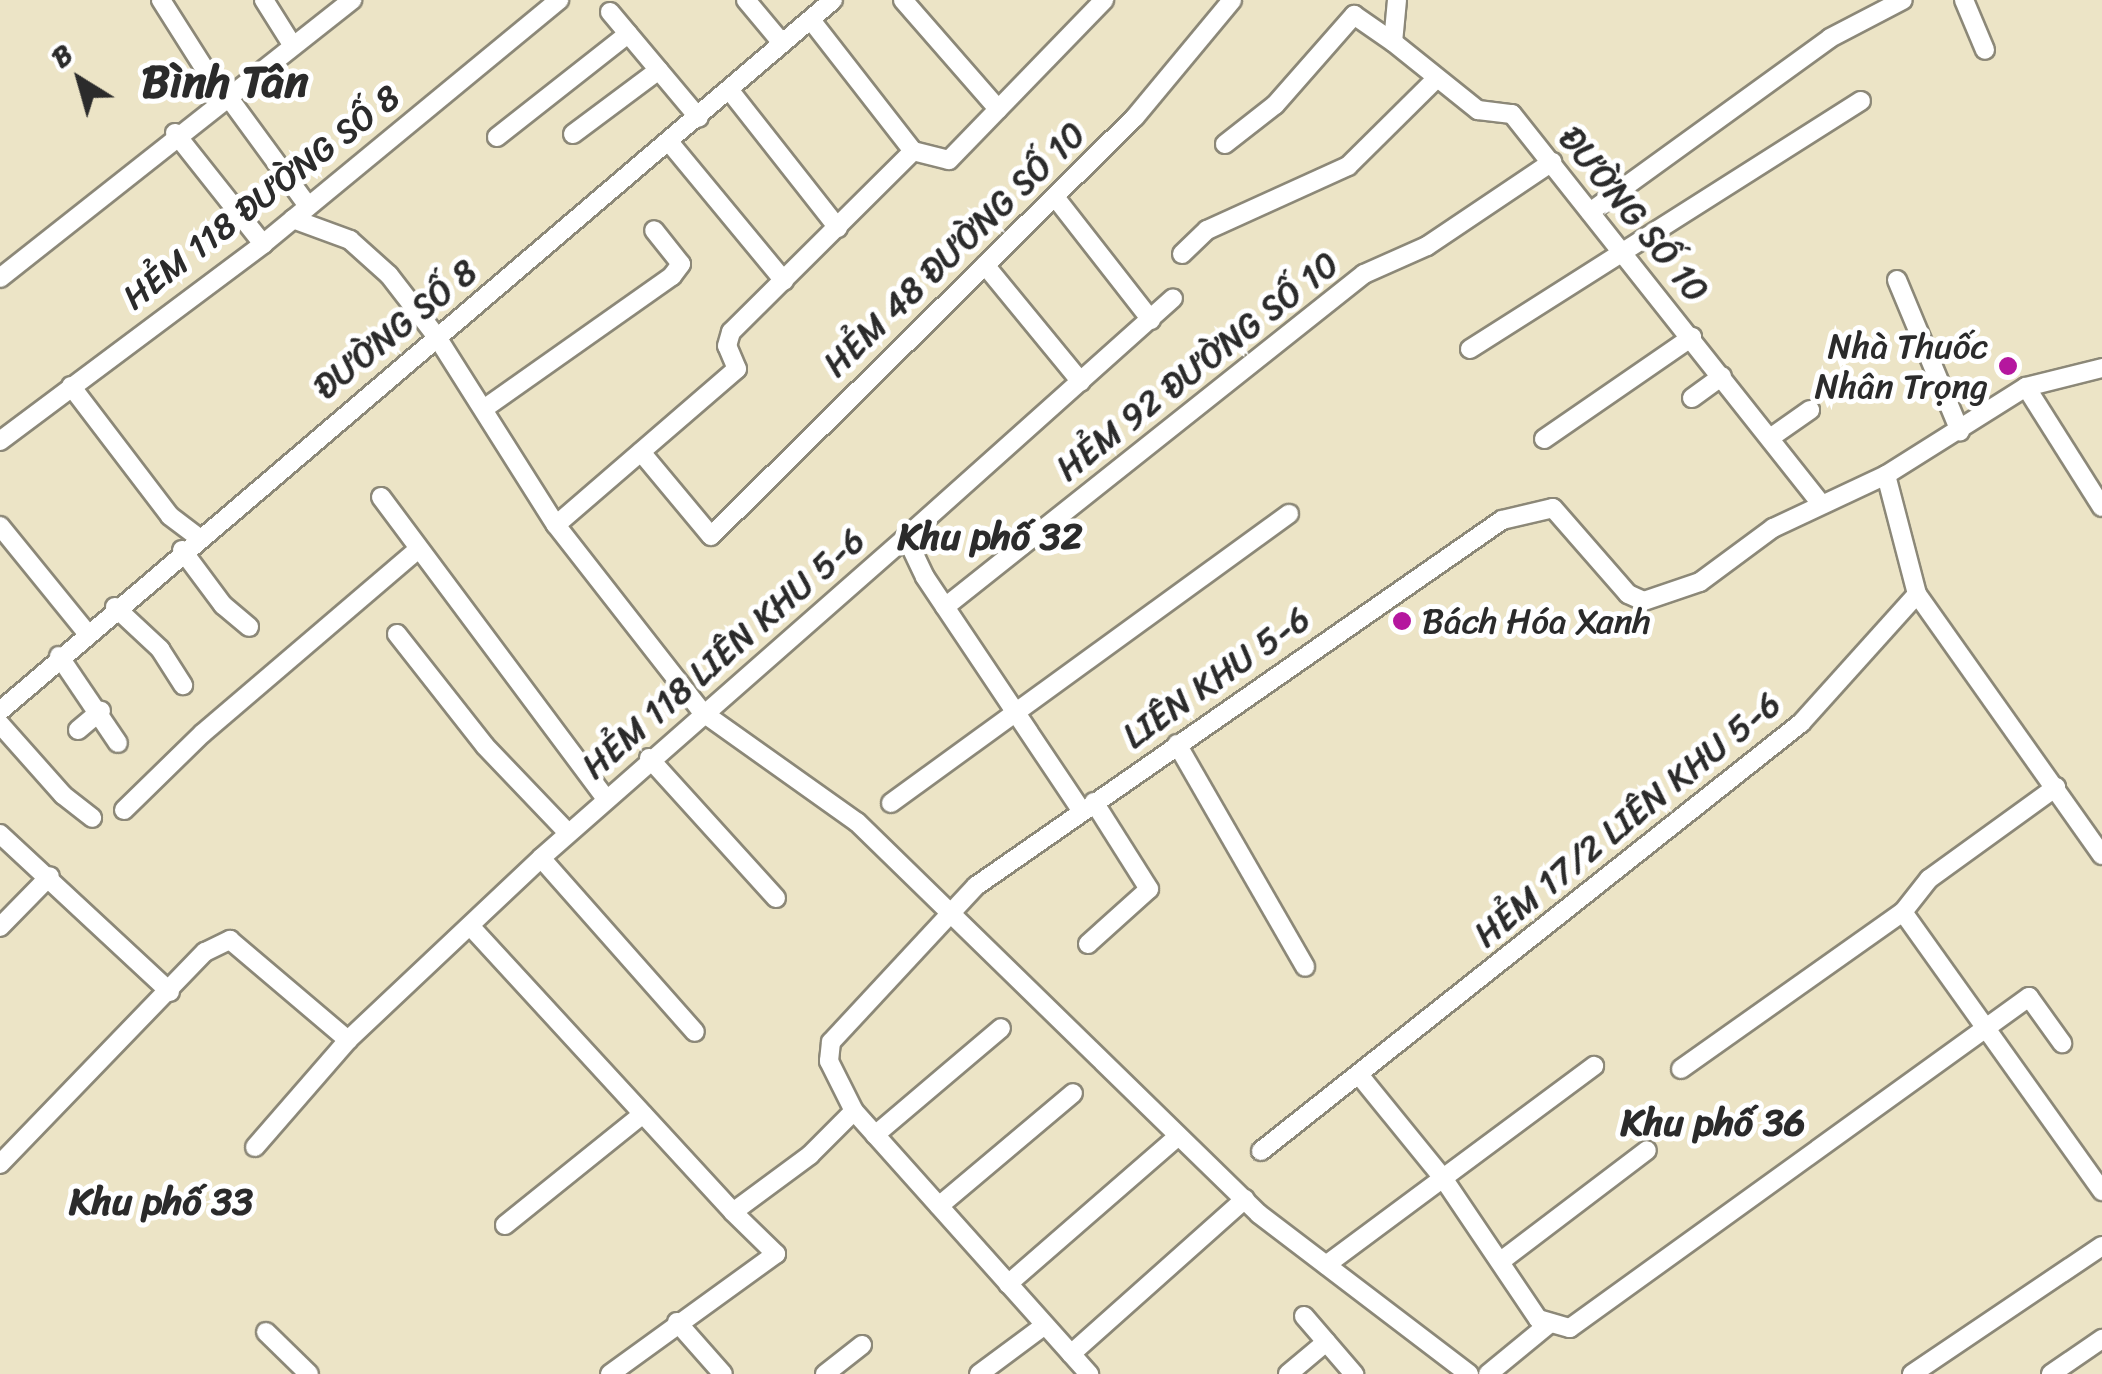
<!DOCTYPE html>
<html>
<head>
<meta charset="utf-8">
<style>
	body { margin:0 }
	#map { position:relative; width:2102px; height:1374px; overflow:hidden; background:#ece4c6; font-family:Sriracha,sans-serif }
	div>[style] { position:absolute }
	.roads { filter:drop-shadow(2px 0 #8c8878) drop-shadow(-2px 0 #8c8878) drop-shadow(0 2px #8c8878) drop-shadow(0 -2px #8c8878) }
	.street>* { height:18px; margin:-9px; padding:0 9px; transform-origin:9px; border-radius:9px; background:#fff }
	.dots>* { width:28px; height:28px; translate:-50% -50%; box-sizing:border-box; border:5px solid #fff; border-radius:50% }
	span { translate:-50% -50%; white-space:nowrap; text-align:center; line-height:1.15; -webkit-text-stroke:10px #fff; paint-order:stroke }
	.street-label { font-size:35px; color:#2b2b2b }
	.poi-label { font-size:35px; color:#2b2b2b }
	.right { translate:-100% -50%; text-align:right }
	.left { translate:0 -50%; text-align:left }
	.neighbourhood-label { font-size:38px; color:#2b2b2b; font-weight:700 }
	.district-label { font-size:45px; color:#2b2b2b; font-weight:700 }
	.north { position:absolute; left:30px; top:30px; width:100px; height:100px; -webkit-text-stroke:8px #fff; paint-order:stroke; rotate:323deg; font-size:28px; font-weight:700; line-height:40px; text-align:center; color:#2b2b2b }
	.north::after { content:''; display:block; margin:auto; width:35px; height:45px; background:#2b2b2b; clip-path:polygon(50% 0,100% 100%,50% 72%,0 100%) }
</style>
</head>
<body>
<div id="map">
	<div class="roads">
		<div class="street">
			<div style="left:161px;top:0;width:120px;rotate:57.6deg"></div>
			<div style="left:264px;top:0;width:54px;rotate:57.8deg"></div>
			<div style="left:746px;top:0;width:56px;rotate:50.1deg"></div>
			<div style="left:903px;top:0;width:145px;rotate:48.9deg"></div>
			<div style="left:1397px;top:0;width:42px;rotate:95.4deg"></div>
			<div style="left:1393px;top:42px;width:109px;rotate:38.7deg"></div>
			<div style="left:1478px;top:110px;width:34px;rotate:7deg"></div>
			<div style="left:1512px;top:114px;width:495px;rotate:51.6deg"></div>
			<div style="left:1964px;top:0;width:54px;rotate:67.2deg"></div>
			<div style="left:610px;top:12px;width:138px;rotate:50deg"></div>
			<div style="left:811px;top:20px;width:166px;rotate:52.1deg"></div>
			<div style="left:731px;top:92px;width:173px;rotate:51.8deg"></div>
			<div style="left:229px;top:98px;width:134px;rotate:53.8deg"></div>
			<div style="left:175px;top:133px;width:142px;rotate:51.6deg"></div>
			<div style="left:573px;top:134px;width:107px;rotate:-36.7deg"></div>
			<div style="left:497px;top:137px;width:167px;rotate:-38.2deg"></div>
			<div style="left:670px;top:143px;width:179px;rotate:50.4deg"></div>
			<div style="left:1225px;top:144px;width:63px;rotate:-38deg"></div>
			<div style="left:1275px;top:105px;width:120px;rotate:-48.7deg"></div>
			<div style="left:1354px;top:15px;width:47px;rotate:34.7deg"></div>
			<div style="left:1055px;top:197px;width:156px;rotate:52deg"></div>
			<div style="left:1590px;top:212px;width:296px;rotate:-35.9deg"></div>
			<div style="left:1830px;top:38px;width:82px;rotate:-27.5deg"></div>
			<div style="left:293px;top:219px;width:61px;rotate:20.2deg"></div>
			<div style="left:350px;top:240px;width:52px;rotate:41.9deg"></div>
			<div style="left:389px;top:275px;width:78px;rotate:52.3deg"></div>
			<div style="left:437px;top:337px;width:222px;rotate:57.7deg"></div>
			<div style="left:556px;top:525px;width:237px;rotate:52deg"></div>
			<div style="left:702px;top:712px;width:190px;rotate:35.4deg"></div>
			<div style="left:857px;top:822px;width:561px;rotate:44.28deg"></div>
			<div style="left:1259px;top:1214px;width:264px;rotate:37.3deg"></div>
			<div style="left:1182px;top:254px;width:35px;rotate:-44deg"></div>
			<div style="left:1207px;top:230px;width:155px;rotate:-24.4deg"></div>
			<div style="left:1348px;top:166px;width:122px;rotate:-44.7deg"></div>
			<div style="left:985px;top:265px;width:151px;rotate:50.6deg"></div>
			<div style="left:0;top:278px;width:449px;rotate:-38.3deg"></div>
			<div style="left:1897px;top:280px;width:164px;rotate:67.4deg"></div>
			<div style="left:1470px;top:349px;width:463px;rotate:-32.4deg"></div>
			<div style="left:71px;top:386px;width:163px;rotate:52.7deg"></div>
			<div style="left:170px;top:516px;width:35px;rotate:37deg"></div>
			<div style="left:2026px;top:387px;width:142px;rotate:57.7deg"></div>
			<div style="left:1692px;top:398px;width:37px;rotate:-36deg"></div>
			<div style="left:485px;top:408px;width:229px;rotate:-35.2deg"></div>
			<div style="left:672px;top:276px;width:15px;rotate:-53deg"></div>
			<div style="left:681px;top:264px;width:43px;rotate:-128.5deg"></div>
			<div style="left:1770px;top:438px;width:49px;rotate:-35deg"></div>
			<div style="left:1544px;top:439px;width:180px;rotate:-34.6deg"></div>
			<div style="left:0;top:441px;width:329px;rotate:-36.8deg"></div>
			<div style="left:263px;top:244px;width:384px;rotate:-39.5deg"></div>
			<div style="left:641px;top:452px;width:109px;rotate:50.2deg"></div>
			<div style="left:711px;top:536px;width:596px;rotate:-44.66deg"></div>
			<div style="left:1135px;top:117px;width:152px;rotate:-50.3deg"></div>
			<div style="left:1886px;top:475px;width:123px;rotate:75.4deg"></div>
			<div style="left:1917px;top:594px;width:320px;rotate:54.7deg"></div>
			<div style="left:381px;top:497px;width:375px;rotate:53.3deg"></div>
			<div style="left:556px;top:525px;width:239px;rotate:-40.8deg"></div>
			<div style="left:737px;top:369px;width:25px;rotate:-113deg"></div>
			<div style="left:727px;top:346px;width:15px;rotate:-74deg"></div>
			<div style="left:731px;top:332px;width:257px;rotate:-44.8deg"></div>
			<div style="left:913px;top:151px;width:37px;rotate:14deg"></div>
			<div style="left:949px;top:160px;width:223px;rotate:-45.9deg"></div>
			<div style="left:0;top:526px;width:136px;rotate:50.9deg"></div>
			<div style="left:906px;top:537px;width:358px;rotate:-41.8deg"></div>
			<div style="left:182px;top:550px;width:69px;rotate:53.3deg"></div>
			<div style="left:223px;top:605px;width:34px;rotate:40deg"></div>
			<div style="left:115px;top:607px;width:62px;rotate:43deg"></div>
			<div style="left:160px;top:649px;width:43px;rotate:57.4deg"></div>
			<div style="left:945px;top:607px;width:535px;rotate:-38.48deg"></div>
			<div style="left:1364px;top:274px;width:69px;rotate:-24deg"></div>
			<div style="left:1427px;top:246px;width:151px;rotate:-33.9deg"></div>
			<div style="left:397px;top:634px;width:142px;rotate:51.8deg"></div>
			<div style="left:485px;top:746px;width:120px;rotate:46.3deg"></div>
			<div style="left:59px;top:656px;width:105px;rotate:55.9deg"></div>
			<div style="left:0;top:711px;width:1095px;rotate:-40.48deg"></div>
			<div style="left:0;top:724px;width:95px;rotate:48.4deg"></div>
			<div style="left:63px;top:795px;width:37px;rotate:38deg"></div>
			<div style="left:78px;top:730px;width:30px;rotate:-40deg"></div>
			<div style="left:1177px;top:744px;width:257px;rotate:60.1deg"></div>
			<div style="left:649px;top:758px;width:189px;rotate:47.8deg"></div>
			<div style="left:891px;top:803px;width:492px;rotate:-36deg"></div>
			<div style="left:124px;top:810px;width:110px;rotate:-44.3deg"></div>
			<div style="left:203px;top:733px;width:282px;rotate:-40.5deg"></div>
			<div style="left:0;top:834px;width:232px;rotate:42.9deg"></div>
			<div style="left:541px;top:858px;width:232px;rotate:48.5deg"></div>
			<div style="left:1903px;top:912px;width:343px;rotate:54.5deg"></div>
			<div style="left:0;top:927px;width:71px;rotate:-45.6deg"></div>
			<div style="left:472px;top:928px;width:386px;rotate:47.4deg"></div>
			<div style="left:1088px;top:944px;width:82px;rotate:-42deg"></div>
			<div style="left:1149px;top:889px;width:103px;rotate:-122.3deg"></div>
			<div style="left:1681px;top:1069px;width:272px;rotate:-35.3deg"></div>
			<div style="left:1903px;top:912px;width:42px;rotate:-51.8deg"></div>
			<div style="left:1929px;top:879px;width:157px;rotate:-35.9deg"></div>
			<div style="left:1360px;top:1076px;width:132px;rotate:50.9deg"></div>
			<div style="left:1443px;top:1178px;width:170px;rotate:56deg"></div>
			<div style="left:1538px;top:1319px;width:33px;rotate:16deg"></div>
			<div style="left:1570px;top:1328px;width:566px;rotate:-35.8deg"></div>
			<div style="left:2029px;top:997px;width:57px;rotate:54.3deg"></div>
			<div style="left:854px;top:1111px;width:353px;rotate:48.2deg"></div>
			<div style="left:875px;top:1135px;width:165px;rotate:-40.3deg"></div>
			<div style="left:255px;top:1147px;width:142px;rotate:-49deg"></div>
			<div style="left:348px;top:1040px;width:265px;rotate:-43.3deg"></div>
			<div style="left:541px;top:858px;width:486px;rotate:-41.3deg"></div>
			<div style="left:906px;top:537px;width:44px;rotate:64.6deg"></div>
			<div style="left:925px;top:577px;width:280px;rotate:56.2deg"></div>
			<div style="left:1261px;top:1151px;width:689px;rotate:-38.4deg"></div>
			<div style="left:1801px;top:723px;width:173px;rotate:-48deg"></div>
			<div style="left:0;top:1164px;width:295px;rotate:-46deg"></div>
			<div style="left:205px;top:952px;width:28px;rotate:-26deg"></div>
			<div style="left:230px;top:940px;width:155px;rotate:40.3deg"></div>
			<div style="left:939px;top:1206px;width:175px;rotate:-40.1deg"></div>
			<div style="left:505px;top:1225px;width:177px;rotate:-38.8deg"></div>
			<div style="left:1501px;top:1261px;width:183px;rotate:-37.2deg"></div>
			<div style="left:1326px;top:1265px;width:334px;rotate:-36.6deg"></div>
			<div style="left:1008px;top:1284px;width:223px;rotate:-41deg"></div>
			<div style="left:1304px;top:1316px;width:77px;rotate:49.2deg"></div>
			<div style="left:677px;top:1322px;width:69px;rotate:48.5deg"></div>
			<div style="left:266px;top:1332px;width:60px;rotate:44.3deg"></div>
			<div style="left:1071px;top:1354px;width:233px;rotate:-41.7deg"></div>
			<div style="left:610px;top:1374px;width:205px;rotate:-35.9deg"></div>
			<div style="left:776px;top:1254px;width:60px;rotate:-135.7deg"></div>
			<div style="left:733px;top:1212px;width:96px;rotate:-36.5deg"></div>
			<div style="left:810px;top:1155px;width:62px;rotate:-45deg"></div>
			<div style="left:854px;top:1111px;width:56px;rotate:-116.6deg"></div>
			<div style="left:829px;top:1061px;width:19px;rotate:-84deg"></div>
			<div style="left:831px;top:1042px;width:213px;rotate:-47.1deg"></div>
			<div style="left:976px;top:886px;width:641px;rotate:-34.83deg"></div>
			<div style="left:1502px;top:520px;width:52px;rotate:-13.2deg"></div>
			<div style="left:1553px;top:508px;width:114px;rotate:48.9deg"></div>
			<div style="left:1628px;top:594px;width:17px;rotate:24deg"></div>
			<div style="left:1644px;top:601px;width:59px;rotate:-18.7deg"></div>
			<div style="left:1700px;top:582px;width:91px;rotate:-36.5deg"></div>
			<div style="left:1773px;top:528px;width:125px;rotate:-25.1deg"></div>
			<div style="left:1886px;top:475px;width:165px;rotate:-32.2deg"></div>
			<div style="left:2026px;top:387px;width:78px;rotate:-14deg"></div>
			<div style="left:825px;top:1374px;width:47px;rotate:-38.1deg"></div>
			<div style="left:979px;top:1374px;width:82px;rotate:-36.6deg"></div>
			<div style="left:1288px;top:1374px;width:50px;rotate:-40.1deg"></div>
			<div style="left:1488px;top:1374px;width:80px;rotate:-39.4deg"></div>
			<div style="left:1912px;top:1374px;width:229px;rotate:-34deg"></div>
			<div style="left:2051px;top:1374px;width:62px;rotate:-34.5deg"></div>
		</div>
	</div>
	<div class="dots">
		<div style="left:2008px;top:366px;background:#b5179e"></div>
		<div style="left:1402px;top:621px;background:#b5179e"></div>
	</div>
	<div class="street-label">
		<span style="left:261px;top:197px;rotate:-38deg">HẺM 118 ĐƯỜNG SỐ 8</span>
		<span style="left:1634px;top:214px;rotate:51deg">ĐƯỜNG SỐ 10</span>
		<span style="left:954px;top:249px;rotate:-44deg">HẺM 48 ĐƯỜNG SỐ 10</span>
		<span style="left:395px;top:329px;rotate:-39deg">ĐƯỜNG SỐ 8</span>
		<span style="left:1197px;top:366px;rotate:-38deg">HẺM 92 ĐƯỜNG SỐ 10</span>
		<span style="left:723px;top:653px;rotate:-41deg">HẺM 118 LIÊN KHU 5-6</span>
		<span style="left:1216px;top:677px;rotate:-35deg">LIÊN KHU 5-6</span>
		<span style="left:1627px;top:819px;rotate:-39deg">HẺM 17/2 LIÊN KHU 5-6</span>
	</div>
	<div class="poi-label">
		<span class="right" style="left:1988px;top:366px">Nhà Thuốc<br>Nhân Trọng</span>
		<span class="left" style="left:1422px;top:621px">Bách Hóa Xanh</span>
	</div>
	<div class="neighbourhood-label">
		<span style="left:990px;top:537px">Khu phố 32</span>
		<span style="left:1713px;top:1123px">Khu phố 36</span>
		<span style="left:161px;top:1202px">Khu phố 33</span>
	</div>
	<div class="district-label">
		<span style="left:225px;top:83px">Bình Tân</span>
	</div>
	<div class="north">B</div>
</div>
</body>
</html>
